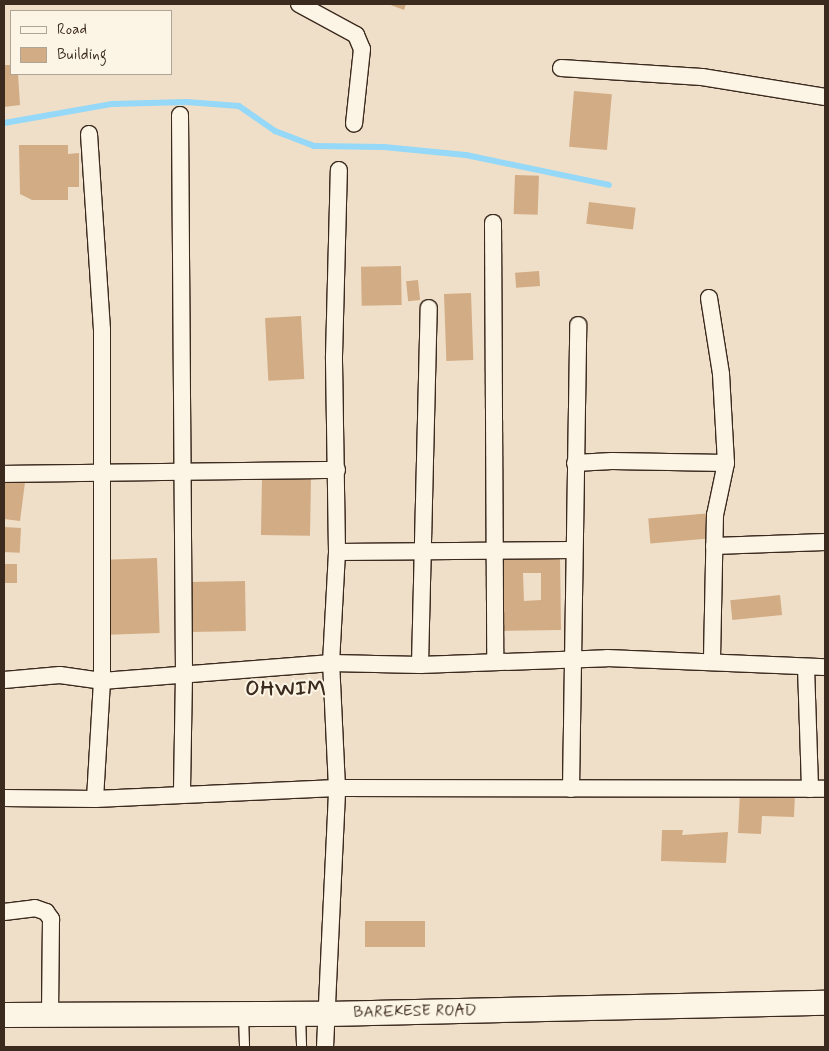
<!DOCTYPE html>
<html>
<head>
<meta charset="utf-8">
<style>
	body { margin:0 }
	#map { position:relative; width:829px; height:1051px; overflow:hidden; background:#efdfc8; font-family:Mynerve,sans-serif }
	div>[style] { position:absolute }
	.stream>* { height:6px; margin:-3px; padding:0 3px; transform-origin:3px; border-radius:3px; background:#95d8f7 }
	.building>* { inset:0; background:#d2ac84; transform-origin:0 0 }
	.roads { filter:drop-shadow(1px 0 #3b2a1e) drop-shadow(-1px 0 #3b2a1e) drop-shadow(0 1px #3b2a1e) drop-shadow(0 -1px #3b2a1e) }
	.lane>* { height:9px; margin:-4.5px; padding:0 4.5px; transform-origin:4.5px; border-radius:4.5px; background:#fcf5e5 }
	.street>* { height:16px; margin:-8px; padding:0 8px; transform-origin:8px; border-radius:8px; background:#fcf5e5 }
	.secondary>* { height:24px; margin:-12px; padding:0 12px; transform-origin:12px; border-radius:12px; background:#fcf5e5 }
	span { translate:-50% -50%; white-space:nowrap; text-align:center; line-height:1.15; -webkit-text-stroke:4px #fcf5e5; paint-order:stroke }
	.street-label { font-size:16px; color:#3b2a1e }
	.district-label { font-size:21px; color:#3b2a1e; font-weight:700; letter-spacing:1px }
	.frame { position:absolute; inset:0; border:5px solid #3b2a1e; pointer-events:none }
	.legend { position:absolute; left:10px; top:10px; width:162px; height:65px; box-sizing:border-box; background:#fcf5e5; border:1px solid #afa495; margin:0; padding:6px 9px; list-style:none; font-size:15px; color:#3b2a1e }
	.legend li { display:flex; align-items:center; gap:10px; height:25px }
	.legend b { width:25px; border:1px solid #afa495 }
</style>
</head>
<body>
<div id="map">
	<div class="stream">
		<div style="left:4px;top:123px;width:110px;rotate:-10deg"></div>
		<div style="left:112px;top:104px;width:75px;rotate:-1.5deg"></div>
		<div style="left:187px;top:102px;width:52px;rotate:4.4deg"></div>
		<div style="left:239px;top:106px;width:44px;rotate:34.8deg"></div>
		<div style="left:275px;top:131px;width:42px;rotate:21deg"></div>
		<div style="left:314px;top:146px;width:70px;rotate:0.8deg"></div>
		<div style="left:384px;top:147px;width:82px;rotate:5.6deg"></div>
		<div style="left:466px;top:155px;width:146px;rotate:11.8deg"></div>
	</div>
	<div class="building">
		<div style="clip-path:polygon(388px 4px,406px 4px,404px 10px)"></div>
		<div style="clip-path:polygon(4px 65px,11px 65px,11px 74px,18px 74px,20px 105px,4px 107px)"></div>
		<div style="left:574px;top:91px;width:38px;height:56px;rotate:5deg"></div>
		<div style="clip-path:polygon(19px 145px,68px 145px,68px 154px,79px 153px,79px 187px,68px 187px,68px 200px,32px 200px,20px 194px)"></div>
		<div style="left:515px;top:175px;width:24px;height:39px;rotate:2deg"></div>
		<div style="left:589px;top:202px;width:47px;height:22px;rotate:7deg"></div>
		<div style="left:401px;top:266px;width:39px;height:40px;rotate:89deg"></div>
		<div style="left:539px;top:271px;width:15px;height:24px;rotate:86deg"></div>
		<div style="left:418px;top:280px;width:20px;height:12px;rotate:84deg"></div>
		<div style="left:471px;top:293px;width:67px;height:27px;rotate:88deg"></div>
		<div style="left:301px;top:316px;width:63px;height:36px;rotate:87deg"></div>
		<div style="left:262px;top:477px;width:49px;height:58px;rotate:1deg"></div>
		<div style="clip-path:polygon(4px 480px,25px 482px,20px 521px,4px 519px)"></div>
		<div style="left:712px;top:513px;width:25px;height:64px;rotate:85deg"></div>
		<div style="left:4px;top:527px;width:17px;height:25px;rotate:3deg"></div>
		<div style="clip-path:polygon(evenodd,560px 557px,561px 630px,500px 631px,499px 558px,560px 557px,523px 573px,541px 573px,541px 600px,524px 601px,523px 573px)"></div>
		<div style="left:157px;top:558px;width:75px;height:52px;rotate:88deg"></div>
		<div style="left:4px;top:564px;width:13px;height:19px"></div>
		<div style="left:245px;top:581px;width:50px;height:55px;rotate:89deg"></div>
		<div style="left:780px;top:595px;width:20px;height:50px;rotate:84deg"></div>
		<div style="clip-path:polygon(740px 792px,795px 794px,794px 817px,762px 816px,761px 834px,738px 833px)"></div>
		<div style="clip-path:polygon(662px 830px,683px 830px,682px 835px,728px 832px,726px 863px,661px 861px)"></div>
		<div style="left:365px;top:921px;width:60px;height:26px"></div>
	</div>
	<div class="roads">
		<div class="lane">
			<div style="left:300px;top:1015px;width:32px;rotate:88deg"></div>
			<div style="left:243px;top:1016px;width:31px;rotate:88deg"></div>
		</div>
		<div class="street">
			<div style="left:299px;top:4px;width:65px;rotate:28.5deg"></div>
			<div style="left:356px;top:35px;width:15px;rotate:67deg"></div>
			<div style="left:362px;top:49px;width:75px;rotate:96.1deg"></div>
			<div style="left:561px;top:68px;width:141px;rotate:3.7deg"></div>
			<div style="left:702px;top:77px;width:125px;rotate:9.2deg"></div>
			<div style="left:180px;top:115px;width:560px;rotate:89.59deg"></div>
			<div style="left:184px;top:675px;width:120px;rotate:91deg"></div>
			<div style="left:89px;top:134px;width:196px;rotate:86.2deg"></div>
			<div style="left:102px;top:330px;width:351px;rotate:90deg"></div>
			<div style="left:102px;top:681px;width:118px;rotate:93.4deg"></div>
			<div style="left:493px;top:223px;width:438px;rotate:89.7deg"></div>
			<div style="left:709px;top:298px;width:77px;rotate:81deg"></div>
			<div style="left:721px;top:374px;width:89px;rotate:86.8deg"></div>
			<div style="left:726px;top:463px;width:53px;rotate:101.9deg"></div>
			<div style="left:715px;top:515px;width:146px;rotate:91.2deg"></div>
			<div style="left:575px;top:463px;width:37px;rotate:-3deg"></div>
			<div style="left:612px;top:461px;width:114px;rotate:1deg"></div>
			<div style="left:4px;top:474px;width:333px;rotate:-0.7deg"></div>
			<div style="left:714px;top:546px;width:111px;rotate:-2.1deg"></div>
			<div style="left:337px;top:552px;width:236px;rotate:-0.5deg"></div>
			<div style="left:420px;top:665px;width:357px;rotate:-88.6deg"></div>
			<div style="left:806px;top:667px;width:122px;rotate:88.1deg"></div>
			<div style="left:4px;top:680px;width:56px;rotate:-5.1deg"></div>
			<div style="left:60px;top:675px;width:42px;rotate:8.1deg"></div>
			<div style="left:102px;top:681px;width:230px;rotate:-4.5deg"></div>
			<div style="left:331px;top:663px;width:89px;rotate:1.3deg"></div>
			<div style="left:420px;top:665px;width:187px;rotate:-2.1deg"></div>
			<div style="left:607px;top:658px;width:218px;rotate:2.4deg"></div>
			<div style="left:571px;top:789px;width:464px;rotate:-89.1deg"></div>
			<div style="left:4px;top:798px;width:91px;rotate:0.6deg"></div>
			<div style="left:95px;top:799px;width:242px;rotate:-2.6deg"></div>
			<div style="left:337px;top:788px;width:488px;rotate:0.1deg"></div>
			<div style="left:4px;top:912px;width:31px;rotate:-7deg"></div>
			<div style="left:35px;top:908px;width:12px;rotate:20deg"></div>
			<div style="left:46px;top:912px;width:9px;rotate:54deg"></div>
			<div style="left:51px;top:919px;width:95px;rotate:90.6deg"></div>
			<div style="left:325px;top:1047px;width:259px;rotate:-87.3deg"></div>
			<div style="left:337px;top:788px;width:125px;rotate:-92.7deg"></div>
			<div style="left:331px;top:663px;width:111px;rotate:-86.9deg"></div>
			<div style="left:337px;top:552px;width:196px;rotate:-90.9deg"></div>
			<div style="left:334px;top:356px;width:186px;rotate:-88.5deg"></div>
		</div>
		<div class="secondary">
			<div style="left:4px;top:1015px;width:324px;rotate:-0.2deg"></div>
			<div style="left:328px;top:1014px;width:497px;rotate:-1.3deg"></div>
		</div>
	</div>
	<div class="street-label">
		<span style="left:415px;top:1012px;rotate:-1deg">BAREKESE ROAD</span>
	</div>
	<div class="district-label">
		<span style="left:286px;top:689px">OHWIM</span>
	</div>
	<div class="frame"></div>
	<ul class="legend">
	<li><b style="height:6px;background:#fcf5e5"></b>Road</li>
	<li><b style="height:14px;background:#d2ac84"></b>Building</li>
	</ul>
</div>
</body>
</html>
